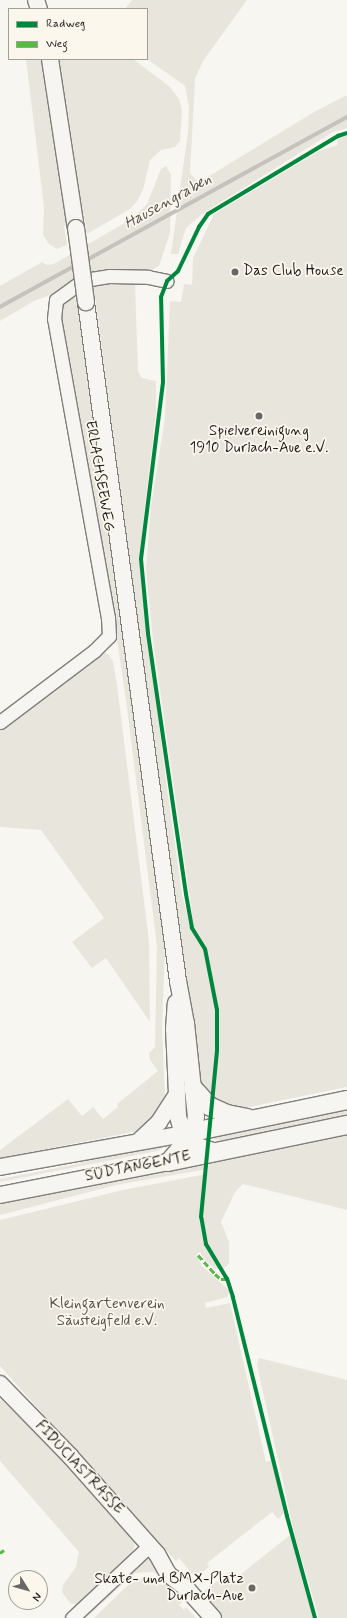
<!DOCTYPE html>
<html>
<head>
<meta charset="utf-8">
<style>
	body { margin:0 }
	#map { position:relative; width:347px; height:1618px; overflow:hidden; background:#f8f6f0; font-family:Mynerve,sans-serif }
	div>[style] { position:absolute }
	.green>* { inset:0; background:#e8e5dd }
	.stream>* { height:3.5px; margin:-1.75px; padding:0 1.75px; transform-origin:1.75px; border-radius:1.75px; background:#c5c2bc }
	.roads { filter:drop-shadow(1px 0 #7f7e7b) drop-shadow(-1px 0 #7f7e7b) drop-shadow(0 1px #7f7e7b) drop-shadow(0 -1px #7f7e7b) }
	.minor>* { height:13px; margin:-6.5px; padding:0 6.5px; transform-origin:6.5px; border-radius:6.5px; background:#f6f5f1 }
	.major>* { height:16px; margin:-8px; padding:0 8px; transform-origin:8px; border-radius:8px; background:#f6f5f1 }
	.highway>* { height:18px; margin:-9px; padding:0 9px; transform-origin:9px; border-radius:9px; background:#f6f5f1 }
	.bridges { filter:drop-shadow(1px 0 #7f7e7b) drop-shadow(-1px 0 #7f7e7b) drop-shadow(0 1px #7f7e7b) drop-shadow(0 -1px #7f7e7b) }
	.major-bridge>* { height:16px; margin:-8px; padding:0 8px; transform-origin:8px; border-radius:8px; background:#f6f5f1 }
	.quiet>* { height:3px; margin-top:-1.5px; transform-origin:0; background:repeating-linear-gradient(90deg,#58b947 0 6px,transparent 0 9px) }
	.cycleway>* { height:4px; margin:-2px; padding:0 2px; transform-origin:2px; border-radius:2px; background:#00873e }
	.dots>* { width:11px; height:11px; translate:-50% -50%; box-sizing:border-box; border:2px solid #fbf7ec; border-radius:50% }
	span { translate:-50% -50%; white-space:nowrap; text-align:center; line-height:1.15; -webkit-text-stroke:3.5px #fbf7ec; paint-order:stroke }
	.poi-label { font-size:15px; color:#1c1c1c }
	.left { translate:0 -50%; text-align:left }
	.right { translate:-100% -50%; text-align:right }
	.street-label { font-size:15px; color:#1c1c1c }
	.park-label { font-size:15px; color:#555451 }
	.water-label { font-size:16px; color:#575653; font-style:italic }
	.legend { position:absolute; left:8px; top:8px; width:140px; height:52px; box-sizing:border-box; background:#fbf7ec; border:1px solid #a29f99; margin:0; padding:5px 7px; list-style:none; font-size:12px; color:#1c1c1c }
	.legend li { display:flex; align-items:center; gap:8px; height:20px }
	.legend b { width:20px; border:1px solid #a29f99 }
	.north { position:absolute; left:8px; top:1570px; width:40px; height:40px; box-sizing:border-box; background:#fbf7ec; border:1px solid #a29f99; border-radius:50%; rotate:127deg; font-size:11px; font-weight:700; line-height:16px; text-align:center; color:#1c1c1c }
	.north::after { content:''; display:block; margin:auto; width:14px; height:18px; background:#696866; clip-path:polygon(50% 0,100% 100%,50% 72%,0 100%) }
</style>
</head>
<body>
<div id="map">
	<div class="green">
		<div style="clip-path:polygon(132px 0,247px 0,203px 61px,195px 79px,190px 173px,196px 180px,201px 181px,314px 112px,347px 95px,347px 128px,333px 132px,202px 214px,186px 228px,178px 254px,171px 254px,188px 132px,189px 107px,185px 86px,147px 59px,147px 9px,125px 9px)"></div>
		<div style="clip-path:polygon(26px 59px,44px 59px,68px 224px,64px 226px,67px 245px,57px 249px,49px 244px,43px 235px,44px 207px)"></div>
		<div style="clip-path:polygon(57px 59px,133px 59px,170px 87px,179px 99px,182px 111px,180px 141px,175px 147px,161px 150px,150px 160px,143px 190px,137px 201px,130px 209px,87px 234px,84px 215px,81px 215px)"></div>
		<div style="clip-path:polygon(347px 136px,347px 1087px,240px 1109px,217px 1105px,200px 1087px,195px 1059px,196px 1031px,187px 999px,93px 282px,135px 282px,138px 372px,142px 378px,156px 381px,156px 412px,142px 531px,141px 568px,165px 774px,182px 894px,191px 932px,192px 913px,153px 641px,146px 569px,151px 506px,165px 418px,170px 301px,181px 302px,184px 284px,192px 285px,193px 258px,214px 214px,319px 151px,338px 145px,337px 139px)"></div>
		<div style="clip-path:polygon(166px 166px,171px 175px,170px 233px,159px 266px,150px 271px,56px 293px,34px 301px,0 321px,0 286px,42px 262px,47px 265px,54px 264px,133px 218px,147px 204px,161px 169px)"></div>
		<div style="clip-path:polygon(74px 293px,80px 317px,162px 912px,165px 949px,162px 1027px,165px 1097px,161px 1110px,143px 1128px,133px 1132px,0 1158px,0 1150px,68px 1099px,82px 1116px,93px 1107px,103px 1119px,118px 1107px,117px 1104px,158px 1071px,150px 1060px,149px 1053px,155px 1047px,157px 946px,127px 708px,115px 624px,59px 317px,64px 301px)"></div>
		<div style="clip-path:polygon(100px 652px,108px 654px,113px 661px,117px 685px,149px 941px,150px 1022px,106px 958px,92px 968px,72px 942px,104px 918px,41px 830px,0 827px,0 728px)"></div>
		<div style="clip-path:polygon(347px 1107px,347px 1117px,227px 1142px,211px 1139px,210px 1137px)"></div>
		<div style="clip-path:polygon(347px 1132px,347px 1210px,243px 1184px,235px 1192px,221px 1222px,229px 1242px,229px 1264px,223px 1269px,215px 1269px,204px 1259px,200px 1252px,196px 1254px,202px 1266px,230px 1291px,227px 1297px,205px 1303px,206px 1308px,230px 1303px,266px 1462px,272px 1460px,284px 1513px,278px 1519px,272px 1512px,207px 1563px,209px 1567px,200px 1574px,194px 1576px,179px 1558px,176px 1561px,137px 1520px,0 1366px,0 1220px,123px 1190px,207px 1174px,208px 1169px,116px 1185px,0 1215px,0 1202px)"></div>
		<div style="clip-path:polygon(170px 1144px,157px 1151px,0 1182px,0 1179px,77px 1164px,113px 1151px)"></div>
		<div style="clip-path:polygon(259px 1358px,347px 1380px,347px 1618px,319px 1618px,295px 1536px,257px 1365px)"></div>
		<div style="clip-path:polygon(0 1399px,30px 1425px,94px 1493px,135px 1541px,133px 1553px,78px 1605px,70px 1603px,62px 1592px,63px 1585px,76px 1567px,79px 1552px,0 1461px)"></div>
		<div style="clip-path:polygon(290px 1535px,313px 1618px,221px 1618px,199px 1595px,228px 1573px,236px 1583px,238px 1581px,236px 1578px)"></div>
		<div style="clip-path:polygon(146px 1559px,153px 1561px,160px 1575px,153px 1572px,135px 1573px,86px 1618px,80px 1618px,139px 1563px)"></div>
		<div style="clip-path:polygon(145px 1577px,162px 1585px,169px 1580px,182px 1602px,179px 1605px,184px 1610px,186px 1607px,196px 1618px,94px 1618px,127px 1586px)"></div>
	</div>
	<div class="stream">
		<div style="left:85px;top:261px;width:299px;rotate:-28.8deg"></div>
		<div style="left:0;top:307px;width:87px;rotate:-28.9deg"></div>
	</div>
	<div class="roads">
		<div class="minor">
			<div style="left:0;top:722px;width:118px;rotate:-37.1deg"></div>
			<div style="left:94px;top:651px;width:21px;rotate:-45deg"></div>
			<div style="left:109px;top:636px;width:18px;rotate:-93deg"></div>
			<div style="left:108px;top:618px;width:304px;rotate:-100.2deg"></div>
			<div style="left:54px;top:319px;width:19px;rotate:-84deg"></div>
			<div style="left:56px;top:300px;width:34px;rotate:-36deg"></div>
			<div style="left:84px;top:280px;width:25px;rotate:-9deg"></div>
			<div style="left:109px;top:276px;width:39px;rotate:1deg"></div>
			<div style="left:148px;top:277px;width:19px;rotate:12deg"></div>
			<div style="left:72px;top:1618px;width:107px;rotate:-43.1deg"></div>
		</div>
		<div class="major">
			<div style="left:36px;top:0;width:9px;rotate:72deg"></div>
			<div style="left:50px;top:59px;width:171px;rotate:81.3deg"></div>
			<div style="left:140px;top:1140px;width:26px;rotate:-43deg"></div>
			<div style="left:159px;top:1122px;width:33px;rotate:-57deg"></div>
			<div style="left:0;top:1167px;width:186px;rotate:-10.2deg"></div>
			<div style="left:183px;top:1134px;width:19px;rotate:-106deg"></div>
			<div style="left:178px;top:1116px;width:87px;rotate:-92.6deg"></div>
			<div style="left:174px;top:1029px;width:26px;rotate:-86deg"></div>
			<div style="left:0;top:1195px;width:171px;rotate:-11.1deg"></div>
			<div style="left:168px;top:1162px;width:39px;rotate:-50deg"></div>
			<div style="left:193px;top:1132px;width:15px;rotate:-79deg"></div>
			<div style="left:196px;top:1117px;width:94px;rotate:-96.1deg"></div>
			<div style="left:186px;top:1024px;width:44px;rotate:-100.5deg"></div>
			<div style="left:178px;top:981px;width:685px;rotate:-97.72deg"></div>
			<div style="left:0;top:1384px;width:100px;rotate:45.8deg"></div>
			<div style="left:70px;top:1456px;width:131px;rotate:48.4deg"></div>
			<div style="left:157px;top:1554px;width:23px;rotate:61deg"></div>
			<div style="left:168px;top:1574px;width:24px;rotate:38deg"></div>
			<div style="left:187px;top:1589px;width:39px;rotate:48deg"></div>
		</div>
		<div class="highway">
			<div style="left:193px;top:1088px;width:24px;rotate:48deg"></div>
			<div style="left:209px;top:1106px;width:20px;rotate:24deg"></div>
			<div style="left:227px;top:1114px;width:21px;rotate:11deg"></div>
			<div style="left:213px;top:1152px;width:16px;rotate:-162deg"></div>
			<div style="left:198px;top:1147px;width:20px;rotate:-139deg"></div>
			<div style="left:183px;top:1134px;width:167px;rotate:-11.7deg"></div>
			<div style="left:168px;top:1162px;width:183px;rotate:-11.7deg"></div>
		</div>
	</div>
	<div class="bridges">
		<div class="major-bridge">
			<div style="left:76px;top:228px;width:75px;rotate:82.3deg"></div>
		</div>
	</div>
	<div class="quiet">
		<div style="left:198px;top:1255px;width:25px;rotate:48deg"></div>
		<div style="left:215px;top:1274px;width:8px;rotate:40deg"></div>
		<div style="left:221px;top:1279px;width:6px"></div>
		<div style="left:0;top:1553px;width:5px;rotate:-37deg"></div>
	</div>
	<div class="cycleway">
		<div style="left:315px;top:1618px;width:106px;rotate:-105.4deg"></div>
		<div style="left:287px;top:1516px;width:226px;rotate:-103.9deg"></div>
		<div style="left:233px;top:1297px;width:19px;rotate:-108deg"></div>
		<div style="left:227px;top:1279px;width:41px;rotate:-121deg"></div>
		<div style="left:206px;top:1244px;width:27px;rotate:-100deg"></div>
		<div style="left:201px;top:1217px;width:168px;rotate:-84.5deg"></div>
		<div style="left:217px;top:1050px;width:40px;rotate:-90deg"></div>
		<div style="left:217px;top:1010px;width:62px;rotate:-101.1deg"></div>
		<div style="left:205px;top:949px;width:25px;rotate:-122deg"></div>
		<div style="left:192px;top:928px;width:35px;rotate:-100deg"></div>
		<div style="left:186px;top:894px;width:264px;rotate:-98.3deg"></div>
		<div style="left:148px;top:633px;width:74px;rotate:-95.4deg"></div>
		<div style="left:141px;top:559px;width:178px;rotate:-82.9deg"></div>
		<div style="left:163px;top:382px;width:85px;rotate:-91.3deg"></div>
		<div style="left:161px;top:297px;width:17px;rotate:-69deg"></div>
		<div style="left:167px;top:281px;width:15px;rotate:-42deg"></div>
		<div style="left:178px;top:271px;width:49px;rotate:-64.5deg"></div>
		<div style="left:199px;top:227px;width:16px;rotate:-55deg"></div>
		<div style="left:208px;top:214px;width:152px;rotate:-31deg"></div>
		<div style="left:338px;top:136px;width:9px;rotate:-18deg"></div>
	</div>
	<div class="dots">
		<div style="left:235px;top:272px;background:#696866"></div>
		<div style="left:259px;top:416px;background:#696866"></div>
		<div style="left:252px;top:1588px;background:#696866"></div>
	</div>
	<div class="poi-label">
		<span class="left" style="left:243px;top:272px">Das Club House</span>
		<span style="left:259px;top:440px">Spielvereinigung<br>1910 Durlach-Aue e.V.</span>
		<span class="right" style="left:244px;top:1588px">Skate- und BMX-Platz<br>Durlach-Aue</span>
	</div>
	<div class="street-label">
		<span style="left:99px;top:476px;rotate:80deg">ERLACHSEEWEG</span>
		<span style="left:138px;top:1167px;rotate:-11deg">SÜDTANGENTE</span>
		<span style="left:79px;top:1468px;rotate:47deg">FIDUCIASTRASSE</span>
	</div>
	<div class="park-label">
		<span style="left:107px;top:1313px">Kleingartenverein<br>Säusteigfeld e.V.</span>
	</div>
	<div class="water-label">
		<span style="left:168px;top:202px;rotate:-29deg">Hausengraben</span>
	</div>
	<ul class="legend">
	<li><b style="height:5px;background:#00873e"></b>Radweg</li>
	<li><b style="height:5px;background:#58b947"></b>Weg</li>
	</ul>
	<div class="north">N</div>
</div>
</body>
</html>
